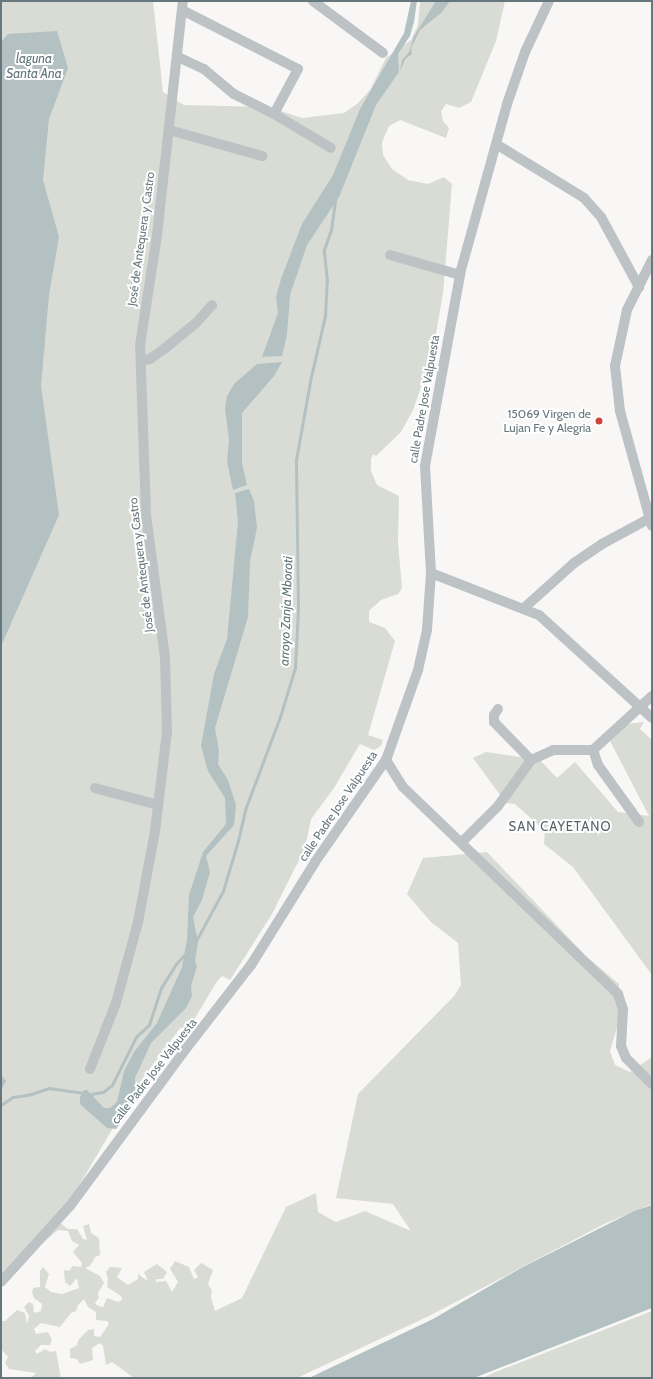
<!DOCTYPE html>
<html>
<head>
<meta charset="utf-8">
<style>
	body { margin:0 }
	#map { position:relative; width:653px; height:1379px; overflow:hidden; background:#f8f7f5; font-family:Cabin,sans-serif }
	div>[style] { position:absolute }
	.green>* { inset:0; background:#d8dcd5 }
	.water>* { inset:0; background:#b3c1c3 }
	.stream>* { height:2.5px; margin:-1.25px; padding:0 1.25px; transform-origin:1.25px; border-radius:1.25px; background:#b3c1c3 }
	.minor>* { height:10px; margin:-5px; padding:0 5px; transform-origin:5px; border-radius:5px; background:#bdc2c4 }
	.dots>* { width:11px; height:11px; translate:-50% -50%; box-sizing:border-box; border:2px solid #fff; border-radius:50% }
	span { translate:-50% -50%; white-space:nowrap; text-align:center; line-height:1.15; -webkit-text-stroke:4px #fff; paint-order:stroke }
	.street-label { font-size:12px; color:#66777d }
	.poi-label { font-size:12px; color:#66777d }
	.right { translate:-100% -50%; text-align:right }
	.water-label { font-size:13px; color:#607678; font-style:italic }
	.neighbourhood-label { font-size:13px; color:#576469; letter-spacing:1px }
	.frame { position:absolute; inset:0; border:2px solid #66777d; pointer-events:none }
</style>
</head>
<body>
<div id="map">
	<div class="green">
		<div style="clip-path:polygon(1px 1px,153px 1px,163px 92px,184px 105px,269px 107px,302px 118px,344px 113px,357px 104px,370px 90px,386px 58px,411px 40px,418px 25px,420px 1px,505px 1px,496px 41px,471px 102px,459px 108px,446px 104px,441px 111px,443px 121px,449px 128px,446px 138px,400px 120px,389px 126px,382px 142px,383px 155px,392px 169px,408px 180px,428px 184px,444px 177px,452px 184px,443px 293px,432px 356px,413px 410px,401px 432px,376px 456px,373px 454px,371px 459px,371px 471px,377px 485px,399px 496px,398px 542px,402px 588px,398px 594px,381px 600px,369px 611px,369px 622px,385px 628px,395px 641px,368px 735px,383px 740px,381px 746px,374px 750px,360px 744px,334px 788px,311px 819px,305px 848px,272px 914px,230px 980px,222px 976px,216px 983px,195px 1018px,189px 1027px,180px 1028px,140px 1082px,64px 1211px,60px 1223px,68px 1229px,77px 1229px,83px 1239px,87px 1240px,83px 1226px,89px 1224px,91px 1233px,99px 1238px,100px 1255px,95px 1257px,90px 1266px,85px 1268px,100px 1276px,104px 1283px,98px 1293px,99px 1298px,95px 1303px,98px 1306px,103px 1307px,107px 1298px,118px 1302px,122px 1300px,121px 1296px,107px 1287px,108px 1279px,106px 1272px,110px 1267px,122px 1268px,117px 1277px,128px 1285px,138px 1279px,138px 1274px,148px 1281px,144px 1272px,157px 1264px,167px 1272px,163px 1279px,157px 1279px,155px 1282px,166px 1281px,172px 1292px,178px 1282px,170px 1269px,175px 1261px,189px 1267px,194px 1279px,198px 1277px,194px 1270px,201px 1263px,213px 1270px,208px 1284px,212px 1291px,211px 1297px,215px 1311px,242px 1298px,286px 1207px,316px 1193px,318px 1212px,336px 1222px,365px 1211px,411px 1231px,393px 1204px,336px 1198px,358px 1094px,454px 996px,461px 985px,458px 943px,431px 922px,407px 894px,423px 858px,487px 852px,586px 956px,619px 984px,619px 1021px,610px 1051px,615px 1065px,630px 1072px,652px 1057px,652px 1204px,606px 1223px,431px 1315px,297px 1378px,134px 1378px,112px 1362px,106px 1365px,103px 1346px,100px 1343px,92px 1348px,93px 1360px,80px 1364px,77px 1359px,70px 1358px,70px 1349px,77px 1345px,79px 1339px,88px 1330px,94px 1329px,94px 1336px,100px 1337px,109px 1324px,107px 1321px,96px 1320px,96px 1312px,88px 1307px,84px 1299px,78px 1305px,76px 1311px,71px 1313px,60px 1327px,41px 1323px,34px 1329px,36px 1334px,48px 1332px,52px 1340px,50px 1345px,41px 1345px,35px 1351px,37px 1354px,45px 1349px,50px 1352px,56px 1351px,61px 1378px,31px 1378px,36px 1373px,9px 1369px,5px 1363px,8px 1357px,1px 1349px,1px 1321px,5px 1321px,17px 1310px,25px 1313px,27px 1324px,29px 1316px,24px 1307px,29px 1302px,33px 1304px,34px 1313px,41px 1311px,42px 1304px,34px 1298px,32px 1292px,33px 1288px,40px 1287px,40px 1271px,43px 1267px,49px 1274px,45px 1287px,51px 1292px,62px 1294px,79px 1288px,77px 1278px,70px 1286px,65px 1282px,64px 1270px,69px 1271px,73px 1266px,81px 1267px,82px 1263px,73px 1252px,79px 1245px,72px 1241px,68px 1231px,58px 1230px,1px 1278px)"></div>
		<div style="clip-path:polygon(644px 722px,640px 729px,652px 740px,652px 975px,573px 867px,544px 844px,545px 831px,515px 804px,506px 803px,473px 758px,486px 752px,540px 760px,557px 778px,575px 762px,618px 812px,649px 816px,610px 741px,626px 724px)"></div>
		<div style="clip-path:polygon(652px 1311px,652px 1378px,483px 1378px,493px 1373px)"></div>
	</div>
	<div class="water">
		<div style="clip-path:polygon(411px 1px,417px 1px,414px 22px,410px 36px,398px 54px,399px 72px,376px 105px,339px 197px,307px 245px,290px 295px,287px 335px,282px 356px,262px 357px,278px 313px,276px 297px,281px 279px,302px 224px,333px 175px,360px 109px,404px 33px)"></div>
		<div style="clip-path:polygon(436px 1px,450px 1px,441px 13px,420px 30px,411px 48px,412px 54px,405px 59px,400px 72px,402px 60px,409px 52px,414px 36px)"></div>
		<div style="clip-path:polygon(57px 31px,68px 68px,49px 119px,43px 180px,59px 237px,49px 295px,41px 386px,59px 515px,2px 644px,1px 718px,1px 42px,8px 34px)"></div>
		<div style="clip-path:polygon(282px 362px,274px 376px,242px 413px,242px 463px,247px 485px,233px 490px,227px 461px,229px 440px,225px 408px,227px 396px,234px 384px,257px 364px)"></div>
		<div style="clip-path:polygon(249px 489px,254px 501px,257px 528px,250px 561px,248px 617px,215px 728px,219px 751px,218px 764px,228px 780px,236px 805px,234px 825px,206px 856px,210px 872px,202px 900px,193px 917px,198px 942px,195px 961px,197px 966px,191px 986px,192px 996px,186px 1008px,151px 1043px,135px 1078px,135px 1097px,128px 1113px,116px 1129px,107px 1128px,80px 1104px,80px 1097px,84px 1090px,87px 1090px,104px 1108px,110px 1108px,117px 1102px,124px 1071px,134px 1052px,157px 1023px,182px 967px,187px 940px,189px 895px,203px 852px,226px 824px,225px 798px,208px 771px,201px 746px,214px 674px,227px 639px,238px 522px,235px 493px)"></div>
		<div style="clip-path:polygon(652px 1205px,652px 1308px,474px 1378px,309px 1378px,433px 1319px,521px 1268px,634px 1211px)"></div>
	</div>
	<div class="stream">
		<div style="left:196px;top:941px;width:57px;rotate:-61.6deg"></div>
		<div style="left:223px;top:891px;width:52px;rotate:-73.3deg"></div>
		<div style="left:238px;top:841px;width:32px;rotate:-77deg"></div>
		<div style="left:245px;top:810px;width:99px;rotate:-69.4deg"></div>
		<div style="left:280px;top:717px;width:51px;rotate:-73deg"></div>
		<div style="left:295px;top:668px;width:60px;rotate:-87.1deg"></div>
		<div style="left:298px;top:608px;width:148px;rotate:-90.8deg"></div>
		<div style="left:296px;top:460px;width:84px;rotate:-79.8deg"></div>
		<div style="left:311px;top:377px;width:63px;rotate:-77.1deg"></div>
		<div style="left:325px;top:316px;width:35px;rotate:-87deg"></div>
		<div style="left:327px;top:281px;width:31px;rotate:-96deg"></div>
		<div style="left:324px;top:250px;width:21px;rotate:-71deg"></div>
		<div style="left:331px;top:230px;width:30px;rotate:-82deg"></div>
		<div style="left:1px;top:1077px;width:5px;rotate:53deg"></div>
		<div style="left:4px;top:1081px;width:7px;rotate:117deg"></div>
		<div style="left:91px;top:1094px;width:12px;rotate:-9deg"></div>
		<div style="left:103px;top:1092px;width:11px;rotate:-38deg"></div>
		<div style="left:112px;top:1085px;width:54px;rotate:-63.4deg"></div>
		<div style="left:136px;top:1037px;width:18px;rotate:-43deg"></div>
		<div style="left:149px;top:1025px;width:39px;rotate:-72deg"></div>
		<div style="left:161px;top:988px;width:28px;rotate:-58deg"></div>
		<div style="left:176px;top:964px;width:13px;rotate:-48deg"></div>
		<div style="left:1px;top:1105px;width:14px;rotate:-34deg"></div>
		<div style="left:13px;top:1097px;width:15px;rotate:-8deg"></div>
		<div style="left:28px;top:1095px;width:22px;rotate:-18deg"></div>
		<div style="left:49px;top:1088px;width:37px;rotate:8deg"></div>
	</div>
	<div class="minor">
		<div style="left:313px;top:1px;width:87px;rotate:36.6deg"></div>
		<div style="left:182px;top:10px;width:130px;rotate:27deg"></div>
		<div style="left:298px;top:69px;width:51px;rotate:118.1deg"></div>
		<div style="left:178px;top:57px;width:29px;rotate:25deg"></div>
		<div style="left:204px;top:69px;width:39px;rotate:40deg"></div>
		<div style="left:234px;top:94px;width:45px;rotate:26.6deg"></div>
		<div style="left:274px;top:114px;width:66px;rotate:30.8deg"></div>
		<div style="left:169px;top:130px;width:97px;rotate:15.6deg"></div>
		<div style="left:496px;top:144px;width:103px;rotate:31.5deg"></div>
		<div style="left:584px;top:198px;width:25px;rotate:48deg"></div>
		<div style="left:601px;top:217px;width:80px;rotate:61.5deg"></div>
		<div style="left:390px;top:255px;width:73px;rotate:15.9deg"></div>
		<div style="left:652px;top:260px;width:56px;rotate:116.6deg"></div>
		<div style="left:627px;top:310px;width:57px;rotate:102.1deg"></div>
		<div style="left:615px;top:366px;width:45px;rotate:83.7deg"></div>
		<div style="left:620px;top:411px;width:119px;rotate:74.5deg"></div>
		<div style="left:141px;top:361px;width:9px;rotate:-13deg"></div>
		<div style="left:150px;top:359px;width:17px;rotate:-36deg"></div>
		<div style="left:164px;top:349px;width:41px;rotate:-39.1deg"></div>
		<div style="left:196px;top:323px;width:24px;rotate:-48deg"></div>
		<div style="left:431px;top:573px;width:116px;rotate:21.3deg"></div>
		<div style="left:539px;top:615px;width:153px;rotate:42.3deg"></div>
		<div style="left:524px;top:608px;width:67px;rotate:-42deg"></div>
		<div style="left:574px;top:563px;width:34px;rotate:-34deg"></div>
		<div style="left:602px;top:544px;width:55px;rotate:-28.4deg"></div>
		<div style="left:498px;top:709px;width:7px;rotate:124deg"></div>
		<div style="left:494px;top:715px;width:7px;rotate:90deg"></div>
		<div style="left:494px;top:722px;width:53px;rotate:45.8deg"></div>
		<div style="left:386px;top:760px;width:32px;rotate:58deg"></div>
		<div style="left:403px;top:787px;width:298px;rotate:43.9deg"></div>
		<div style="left:618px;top:994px;width:16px;rotate:72deg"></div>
		<div style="left:623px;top:1009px;width:37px;rotate:93deg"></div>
		<div style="left:621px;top:1046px;width:13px;rotate:67deg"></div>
		<div style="left:626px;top:1058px;width:37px;rotate:45deg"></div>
		<div style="left:95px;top:788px;width:65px;rotate:15.1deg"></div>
		<div style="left:639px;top:822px;width:70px;rotate:-125.7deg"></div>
		<div style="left:598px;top:765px;width:16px;rotate:-108deg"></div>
		<div style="left:593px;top:750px;width:80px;rotate:-42.5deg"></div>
		<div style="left:462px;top:842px;width:51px;rotate:-45deg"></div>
		<div style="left:498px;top:806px;width:57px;rotate:-54.3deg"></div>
		<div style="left:531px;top:760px;width:24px;rotate:-24deg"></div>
		<div style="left:553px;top:750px;width:40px"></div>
		<div style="left:90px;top:1069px;width:71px;rotate:-68.5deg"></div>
		<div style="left:116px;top:1003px;width:84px;rotate:-74.8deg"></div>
		<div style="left:138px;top:922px;width:93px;rotate:-79.4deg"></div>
		<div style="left:155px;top:831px;width:100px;rotate:-83.1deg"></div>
		<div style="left:167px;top:732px;width:75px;rotate:-91.5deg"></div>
		<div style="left:165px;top:657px;width:144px;rotate:-97.6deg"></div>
		<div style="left:146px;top:514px;width:169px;rotate:-92deg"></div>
		<div style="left:140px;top:345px;width:111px;rotate:-81.2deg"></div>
		<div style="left:157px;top:235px;width:235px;rotate:-83.7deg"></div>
		<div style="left:1px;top:1282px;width:103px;rotate:-47.8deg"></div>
		<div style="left:70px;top:1206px;width:194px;rotate:-53.6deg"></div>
		<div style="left:185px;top:1050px;width:108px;rotate:-52.2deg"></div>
		<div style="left:251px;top:965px;width:121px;rotate:-58.1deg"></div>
		<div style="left:315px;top:862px;width:124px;rotate:-55.2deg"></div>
		<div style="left:386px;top:760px;width:96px;rotate:-70.4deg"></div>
		<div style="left:418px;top:670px;width:41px;rotate:-77.3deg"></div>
		<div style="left:427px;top:630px;width:57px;rotate:-86deg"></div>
		<div style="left:431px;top:573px;width:107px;rotate:-93.2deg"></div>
		<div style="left:425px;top:466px;width:199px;rotate:-79.6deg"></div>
		<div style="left:461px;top:270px;width:172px;rotate:-74.5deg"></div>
		<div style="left:507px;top:104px;width:55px;rotate:-70.9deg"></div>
		<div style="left:525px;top:52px;width:56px;rotate:-64.8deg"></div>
	</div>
	<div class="dots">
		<div style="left:599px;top:421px;background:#d1443c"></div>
	</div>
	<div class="street-label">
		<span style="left:141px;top:239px;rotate:-82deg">José de Antequera y Castro</span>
		<span style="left:424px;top:399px;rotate:-80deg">calle Padre Jose Valpuesta</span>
		<span style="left:141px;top:565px;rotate:-97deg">José de Antequera y Castro</span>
		<span style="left:338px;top:806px;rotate:-56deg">calle Padre Jose Valpuesta</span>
		<span style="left:154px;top:1071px;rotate:-52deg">calle Padre Jose Valpuesta</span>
	</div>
	<div class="poi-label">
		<span class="right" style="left:591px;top:421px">15069 Virgen de<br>Lujan Fe y Alegria</span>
	</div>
	<div class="water-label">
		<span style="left:34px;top:66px">laguna<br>Santa Ana</span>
		<span style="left:286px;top:611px;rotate:-88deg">arroyo Zanja Mboroti</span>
	</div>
	<div class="neighbourhood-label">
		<span style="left:560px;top:826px">SAN CAYETANO</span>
	</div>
	<div class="frame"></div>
</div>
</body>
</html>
